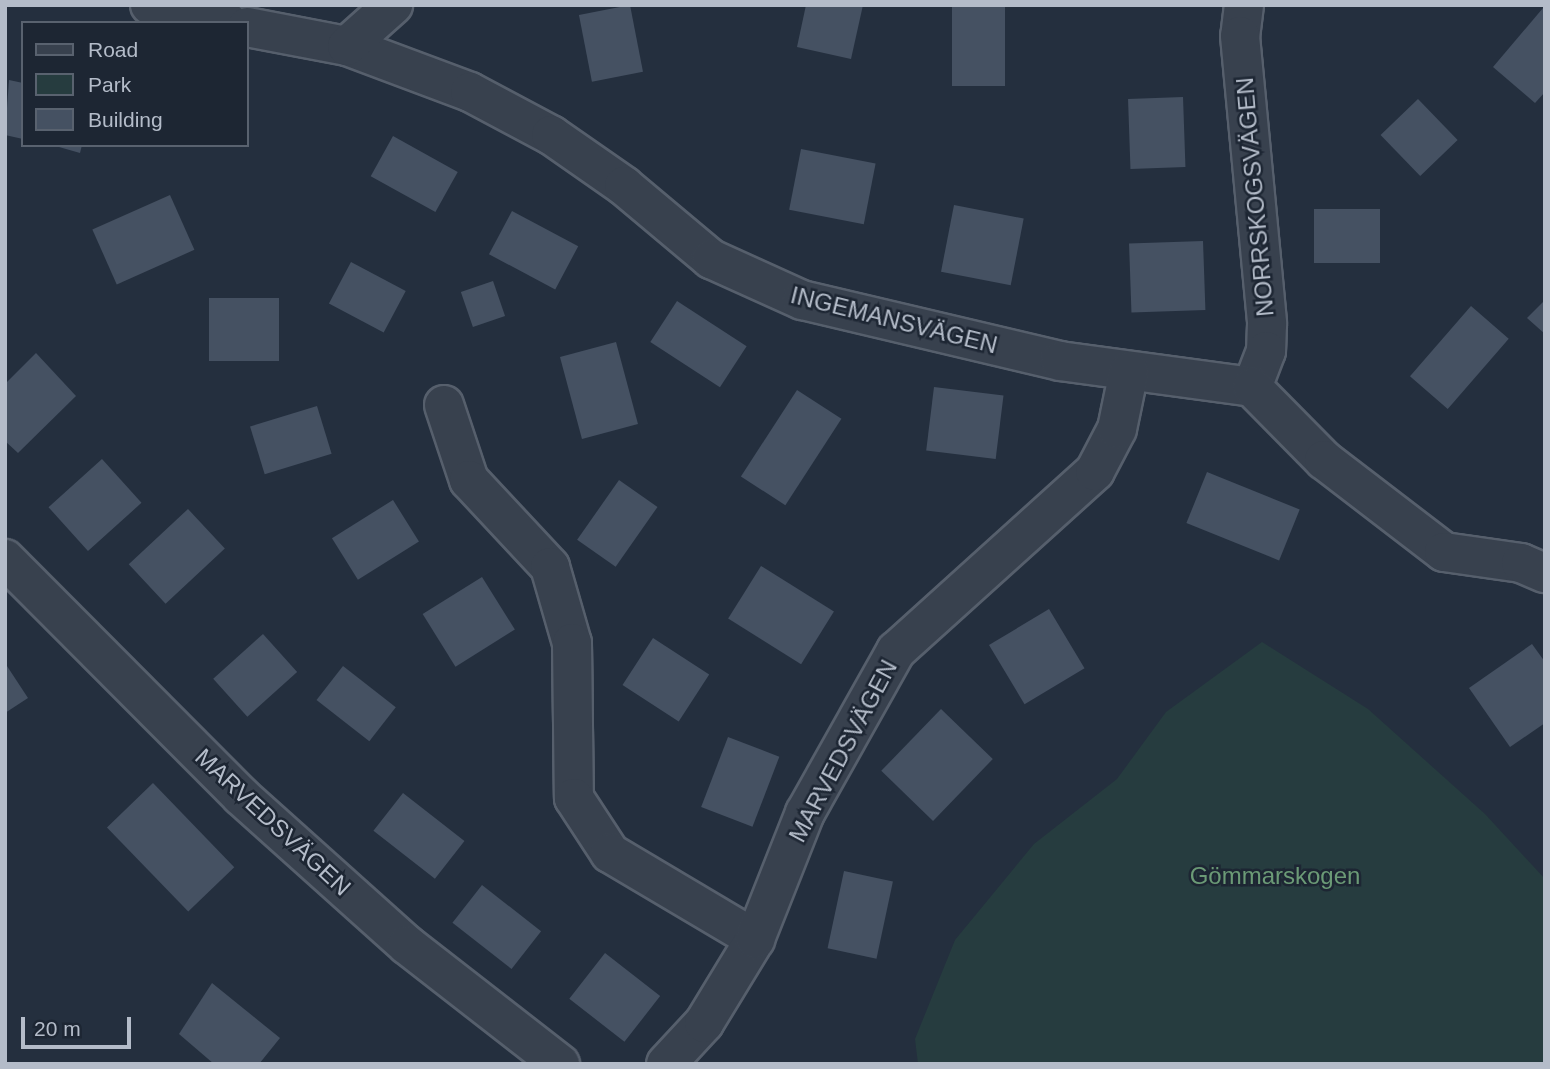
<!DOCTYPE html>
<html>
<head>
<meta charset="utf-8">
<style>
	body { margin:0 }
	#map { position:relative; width:1550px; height:1069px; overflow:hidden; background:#242f3e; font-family:Arial,sans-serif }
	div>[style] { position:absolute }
	.green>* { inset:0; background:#263c3f }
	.building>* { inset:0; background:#455162; transform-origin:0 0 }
	.roads { filter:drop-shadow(2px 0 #565f6c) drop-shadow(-2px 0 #565f6c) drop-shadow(0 2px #565f6c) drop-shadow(0 -2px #565f6c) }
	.minor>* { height:38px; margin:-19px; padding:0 19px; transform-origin:19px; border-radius:19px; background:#38414e }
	span { translate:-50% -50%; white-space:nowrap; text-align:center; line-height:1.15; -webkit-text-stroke:5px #1d2633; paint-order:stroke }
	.street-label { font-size:24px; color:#b4bcc9 }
	.park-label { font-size:24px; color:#6b9a76 }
	.frame { position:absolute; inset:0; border:7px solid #b4bcc9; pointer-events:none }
	.legend { position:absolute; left:21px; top:21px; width:228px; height:126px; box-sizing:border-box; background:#1d2633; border:2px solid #59626f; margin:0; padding:9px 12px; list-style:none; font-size:21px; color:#b4bcc9 }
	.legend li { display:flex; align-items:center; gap:14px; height:35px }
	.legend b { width:35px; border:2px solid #59626f }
	.scale { position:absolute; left:21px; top:1017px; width:110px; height:32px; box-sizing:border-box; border:4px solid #b4bcc9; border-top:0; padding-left:9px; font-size:21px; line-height:24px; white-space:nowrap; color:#b4bcc9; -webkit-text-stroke:5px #1d2633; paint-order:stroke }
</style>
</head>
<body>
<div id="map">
	<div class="green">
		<div style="clip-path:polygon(1262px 642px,1368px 709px,1485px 814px,1545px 879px,1545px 1064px,918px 1064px,915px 1039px,955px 940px,1034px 844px,1117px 779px,1166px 712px)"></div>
	</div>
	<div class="building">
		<div style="left:630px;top:5px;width:68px;height:52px;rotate:79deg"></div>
		<div style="clip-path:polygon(806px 5px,863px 5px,851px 59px,797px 47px)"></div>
		<div style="left:952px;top:5px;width:53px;height:81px"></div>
		<div style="clip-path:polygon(1543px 8px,1545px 92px,1535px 103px,1493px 67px)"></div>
		<div style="clip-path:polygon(9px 80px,23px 83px,23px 139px,5px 135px)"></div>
		<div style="left:1183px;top:97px;width:70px;height:55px;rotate:88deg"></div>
		<div style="left:1418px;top:99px;width:57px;height:52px;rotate:46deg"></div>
		<div style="left:393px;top:136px;width:74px;height:46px;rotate:29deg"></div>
		<div style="clip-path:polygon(52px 145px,82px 145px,80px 153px)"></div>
		<div style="left:801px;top:149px;width:76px;height:62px;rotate:11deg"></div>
		<div style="left:170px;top:195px;width:60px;height:85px;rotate:66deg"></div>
		<div style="left:954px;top:205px;width:71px;height:68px;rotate:11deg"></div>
		<div style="left:1314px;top:209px;width:66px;height:54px"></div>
		<div style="left:512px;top:211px;width:75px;height:49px;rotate:28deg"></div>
		<div style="left:1203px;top:241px;width:69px;height:74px;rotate:88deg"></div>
		<div style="left:351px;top:262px;width:62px;height:47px;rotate:28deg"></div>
		<div style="left:493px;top:281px;width:37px;height:34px;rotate:71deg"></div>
		<div style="left:279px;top:298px;width:63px;height:70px;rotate:90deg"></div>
		<div style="clip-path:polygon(1545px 300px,1545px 334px,1527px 318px)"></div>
		<div style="left:677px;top:301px;width:83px;height:49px;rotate:33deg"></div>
		<div style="left:1471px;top:306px;width:50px;height:93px;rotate:41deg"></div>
		<div style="left:616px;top:342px;width:85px;height:58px;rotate:75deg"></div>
		<div style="clip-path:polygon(36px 353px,76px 396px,18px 453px,5px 441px,5px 384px)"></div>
		<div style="left:934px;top:387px;width:70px;height:64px;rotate:7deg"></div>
		<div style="left:797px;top:390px;width:53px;height:103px;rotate:33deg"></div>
		<div style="left:317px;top:406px;width:50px;height:70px;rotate:73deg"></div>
		<div style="left:102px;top:459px;width:59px;height:72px;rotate:48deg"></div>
		<div style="left:1207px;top:472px;width:100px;height:55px;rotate:22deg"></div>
		<div style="left:619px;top:480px;width:47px;height:73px;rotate:35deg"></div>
		<div style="left:393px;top:500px;width:49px;height:72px;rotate:58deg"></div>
		<div style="left:188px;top:509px;width:54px;height:81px;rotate:47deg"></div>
		<div style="left:761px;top:566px;width:86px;height:62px;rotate:32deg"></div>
		<div style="left:482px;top:577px;width:62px;height:70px;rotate:58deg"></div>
		<div style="left:1049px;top:609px;width:69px;height:70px;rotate:59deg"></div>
		<div style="left:263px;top:634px;width:51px;height:67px;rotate:48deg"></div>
		<div style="left:653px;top:638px;width:67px;height:56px;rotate:33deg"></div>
		<div style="clip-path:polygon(1532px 644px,1545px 662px,1545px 723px,1510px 747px,1469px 688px)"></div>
		<div style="clip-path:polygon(5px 663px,28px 698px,5px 713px)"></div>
		<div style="left:343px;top:666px;width:67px;height:43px;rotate:38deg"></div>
		<div style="left:941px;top:709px;width:72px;height:86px;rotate:44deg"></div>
		<div style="left:728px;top:737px;width:55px;height:75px;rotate:21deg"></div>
		<div style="left:153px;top:783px;width:117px;height:64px;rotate:46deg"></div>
		<div style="left:403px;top:793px;width:78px;height:48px;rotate:38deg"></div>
		<div style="left:844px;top:871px;width:50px;height:79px;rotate:12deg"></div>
		<div style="left:482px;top:885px;width:75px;height:48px;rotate:38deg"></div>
		<div style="left:605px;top:953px;width:70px;height:58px;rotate:38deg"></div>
		<div style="clip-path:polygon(212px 983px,280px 1038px,259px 1064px,214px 1064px,179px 1034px)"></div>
	</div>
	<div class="roads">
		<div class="minor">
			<div style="left:150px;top:5px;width:81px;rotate:12.8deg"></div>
			<div style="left:1244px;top:5px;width:31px;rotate:97deg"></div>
			<div style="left:1240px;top:36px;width:289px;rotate:84.6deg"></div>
			<div style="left:1267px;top:324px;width:27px;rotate:92deg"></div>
			<div style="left:1266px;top:351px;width:39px;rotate:111deg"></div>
			<div style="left:247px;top:27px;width:102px;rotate:10.8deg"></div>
			<div style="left:347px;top:46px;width:131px;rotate:20.5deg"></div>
			<div style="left:470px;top:92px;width:92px;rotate:28deg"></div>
			<div style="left:551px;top:135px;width:89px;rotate:34.9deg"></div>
			<div style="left:624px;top:186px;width:114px;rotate:40deg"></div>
			<div style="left:711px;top:259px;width:100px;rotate:24.3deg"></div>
			<div style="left:802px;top:300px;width:265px;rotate:13.3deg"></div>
			<div style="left:1060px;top:361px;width:194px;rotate:7.7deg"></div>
			<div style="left:1252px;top:387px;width:103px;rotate:45.4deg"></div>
			<div style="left:1324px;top:460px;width:151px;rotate:37.5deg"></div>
			<div style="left:1444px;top:552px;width:78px;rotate:8.1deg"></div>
			<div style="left:1521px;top:563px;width:26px;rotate:23deg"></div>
			<div style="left:347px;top:46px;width:62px;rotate:-41.7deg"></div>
			<div style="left:444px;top:405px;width:79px;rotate:71.6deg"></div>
			<div style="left:469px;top:480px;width:119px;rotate:47deg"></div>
			<div style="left:550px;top:567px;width:79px;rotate:73.9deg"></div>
			<div style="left:572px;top:643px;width:155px;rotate:89.3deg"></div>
			<div style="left:574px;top:798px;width:66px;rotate:56.8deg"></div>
			<div style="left:610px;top:853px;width:169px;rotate:30.7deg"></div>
			<div style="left:5px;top:559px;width:334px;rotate:45.1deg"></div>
			<div style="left:241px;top:796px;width:223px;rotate:41.9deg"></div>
			<div style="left:407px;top:945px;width:194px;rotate:37.9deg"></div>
			<div style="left:666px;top:1064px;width:56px;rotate:-47.2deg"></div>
			<div style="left:704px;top:1023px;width:98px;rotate:-58.7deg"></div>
			<div style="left:755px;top:939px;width:136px;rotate:-68.4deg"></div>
			<div style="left:805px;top:813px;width:186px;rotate:-60.7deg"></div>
			<div style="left:896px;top:651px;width:268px;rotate:-42.1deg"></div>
			<div style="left:1095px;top:471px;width:47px;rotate:-62.4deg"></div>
			<div style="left:1117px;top:429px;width:59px;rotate:-78.3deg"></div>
		</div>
	</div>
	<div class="street-label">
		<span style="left:1255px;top:197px;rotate:-95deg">NORRSKOGSVÄGEN</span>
		<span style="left:894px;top:320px;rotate:14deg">INGEMANSVÄGEN</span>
		<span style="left:843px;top:751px;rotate:-62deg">MARVEDSVÄGEN</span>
		<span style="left:273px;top:822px;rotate:43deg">MARVEDSVÄGEN</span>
	</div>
	<div class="park-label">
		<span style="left:1275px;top:876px">Gömmarskogen</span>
	</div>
	<div class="frame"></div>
	<ul class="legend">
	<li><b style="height:9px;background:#38414e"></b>Road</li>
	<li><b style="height:19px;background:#263c3f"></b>Park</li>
	<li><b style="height:19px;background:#455162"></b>Building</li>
	</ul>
	<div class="scale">20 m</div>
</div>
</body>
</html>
